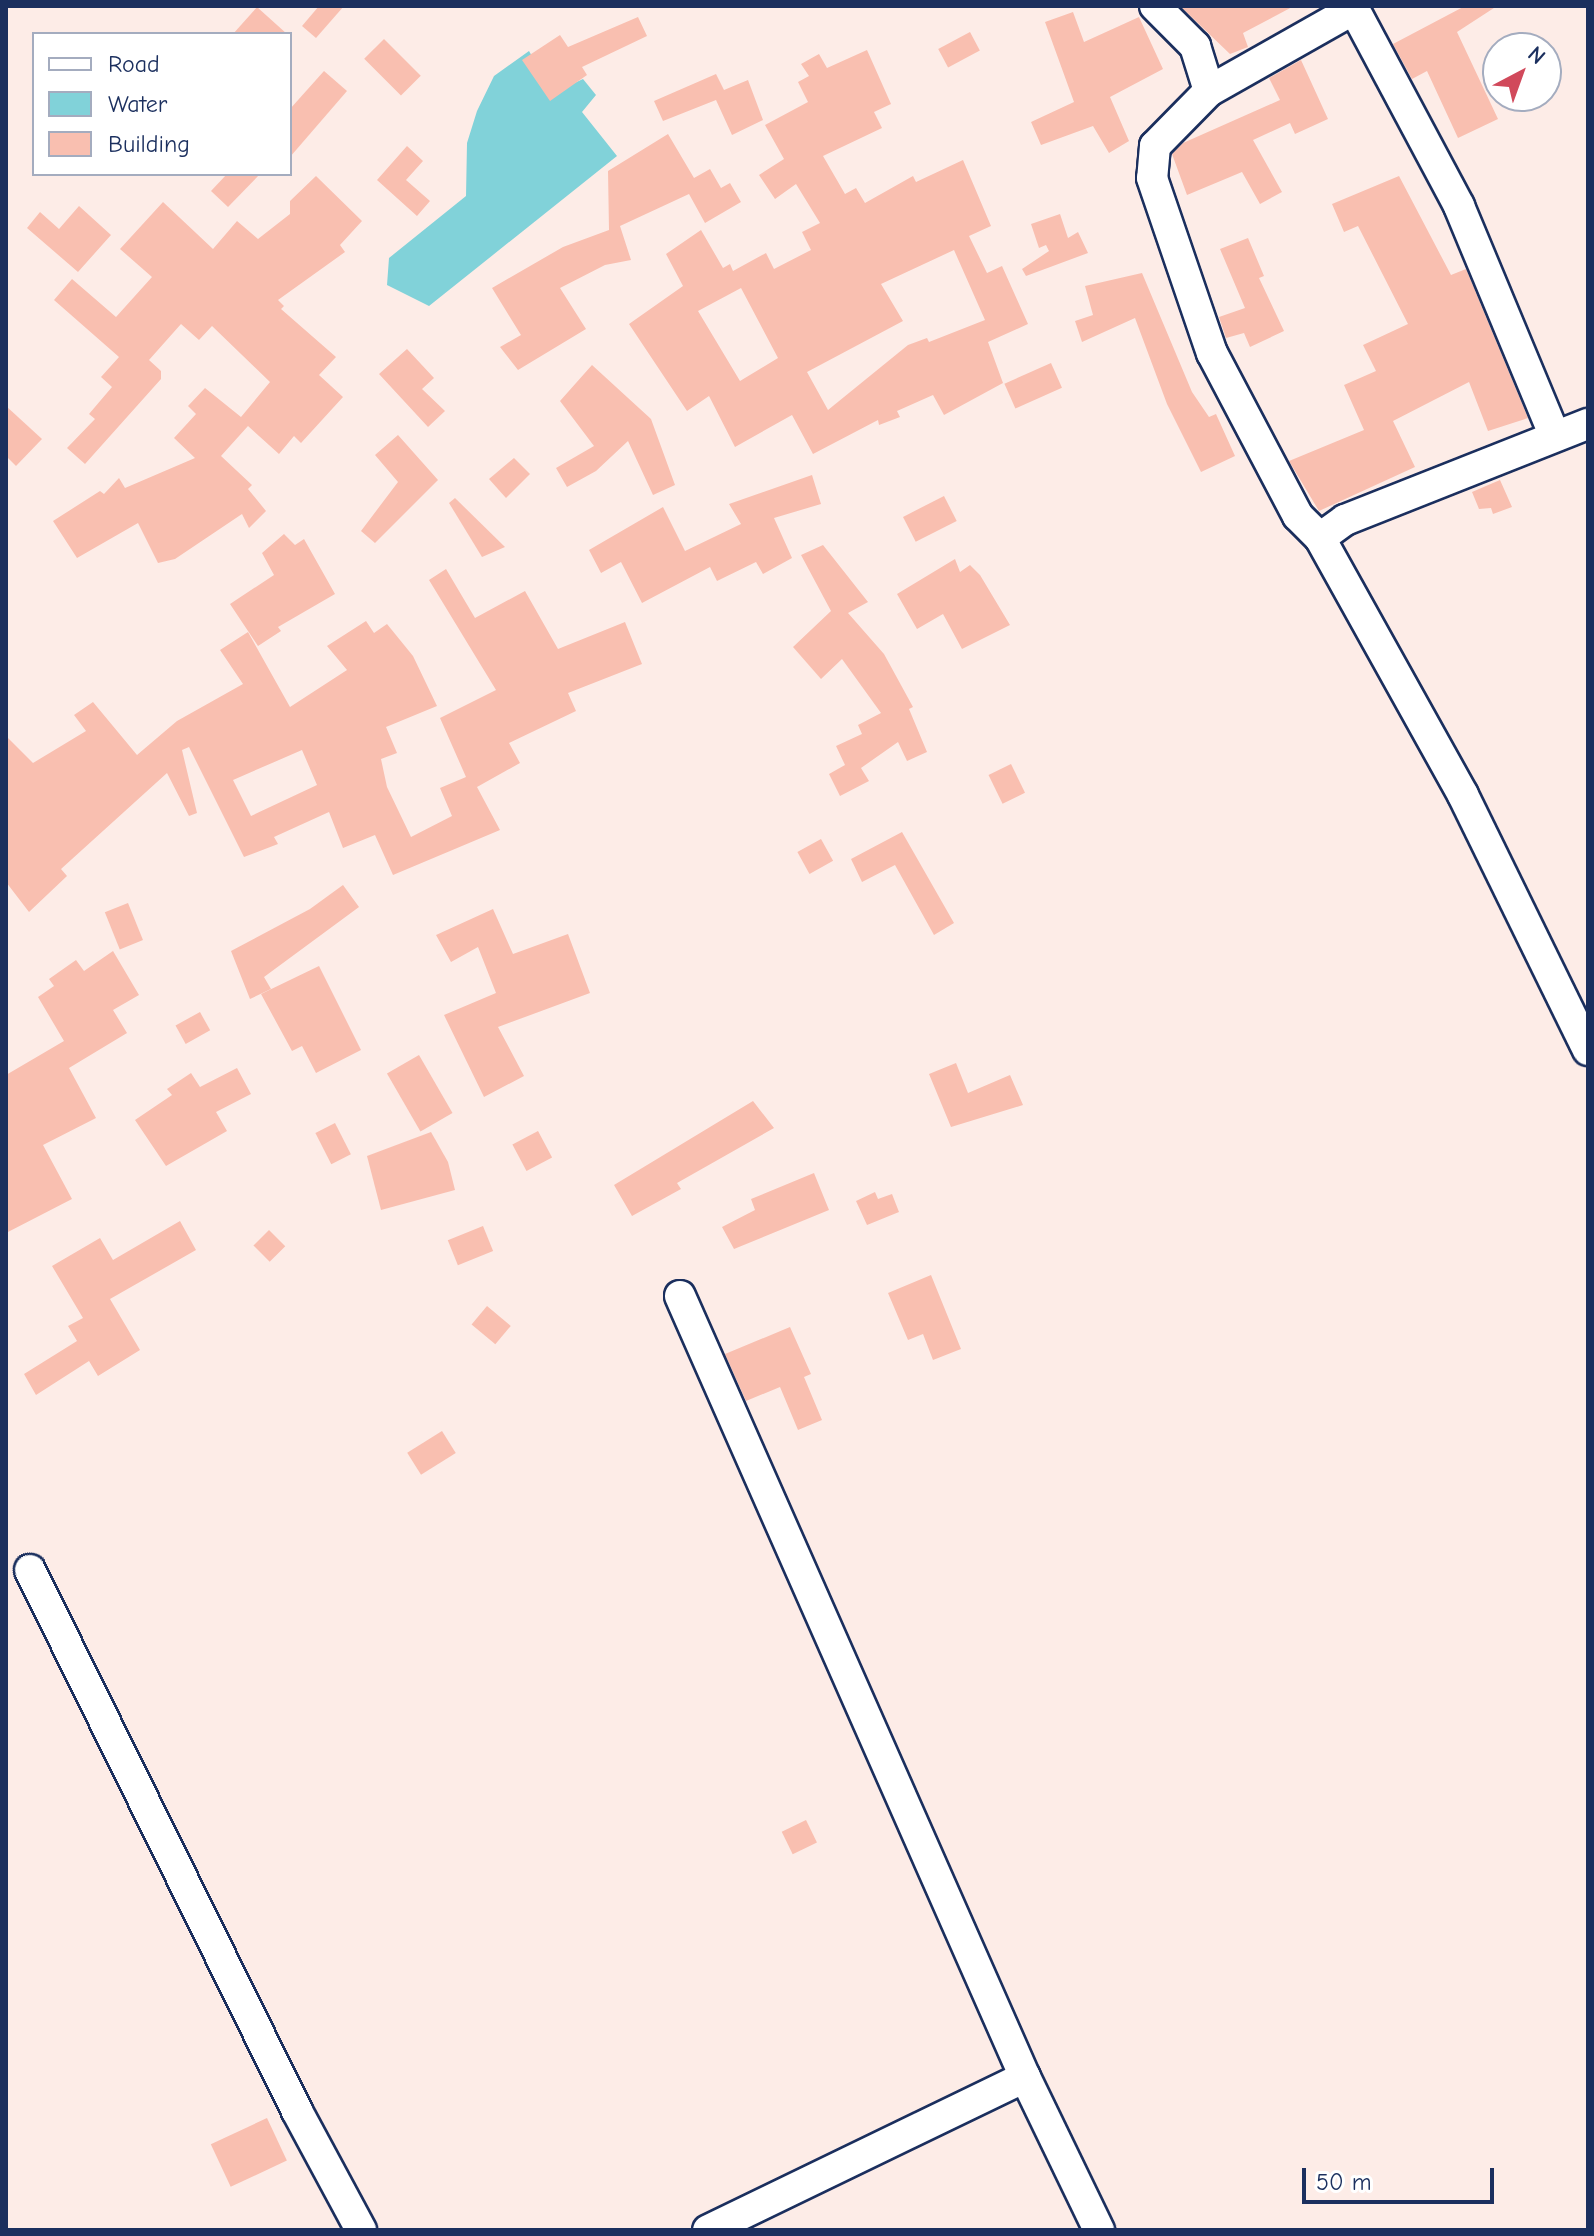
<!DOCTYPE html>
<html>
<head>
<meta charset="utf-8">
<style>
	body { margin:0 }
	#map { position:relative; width:1594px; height:2236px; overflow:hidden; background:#fdece7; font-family:"Comic Neue",sans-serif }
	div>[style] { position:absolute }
	.water>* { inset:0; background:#81d2d9 }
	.building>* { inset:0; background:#f9bfb0; transform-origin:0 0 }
	.roads { filter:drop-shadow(2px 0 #1b2f5e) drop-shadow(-2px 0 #1b2f5e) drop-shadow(0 2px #1b2f5e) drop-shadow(0 -2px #1b2f5e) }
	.minor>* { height:30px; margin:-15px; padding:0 15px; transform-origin:15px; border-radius:15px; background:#fff }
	span { translate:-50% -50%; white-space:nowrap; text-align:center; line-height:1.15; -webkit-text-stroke:8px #fff; paint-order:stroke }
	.frame { position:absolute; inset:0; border:8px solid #1b2f5e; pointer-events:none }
	.legend { position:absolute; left:32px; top:32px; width:260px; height:144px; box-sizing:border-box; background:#fff; border:2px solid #a4acbf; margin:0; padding:10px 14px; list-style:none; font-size:24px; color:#1b2f5e }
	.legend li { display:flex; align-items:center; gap:16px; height:40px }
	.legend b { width:40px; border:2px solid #a4acbf }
	.north { position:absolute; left:1482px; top:32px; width:80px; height:80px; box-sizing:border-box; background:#fff; border:2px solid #a4acbf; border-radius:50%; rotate:41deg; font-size:22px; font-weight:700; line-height:32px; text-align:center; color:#1b2f5e }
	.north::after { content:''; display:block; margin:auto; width:28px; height:36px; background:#d1495b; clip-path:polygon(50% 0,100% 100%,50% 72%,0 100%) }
	.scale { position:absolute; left:1302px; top:2168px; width:192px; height:36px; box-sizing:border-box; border:4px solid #1b2f5e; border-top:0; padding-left:10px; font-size:24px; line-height:28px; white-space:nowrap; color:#1b2f5e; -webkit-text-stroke:6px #fff; paint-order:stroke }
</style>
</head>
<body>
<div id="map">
	<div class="water">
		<div style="clip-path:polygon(529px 51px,553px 93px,583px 79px,596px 95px,582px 112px,617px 156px,429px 306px,387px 285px,389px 258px,466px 196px,467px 143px,477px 111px,494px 76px)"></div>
	</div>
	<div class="building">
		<div style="clip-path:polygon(319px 6px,344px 6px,316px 38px,302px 26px)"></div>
		<div style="clip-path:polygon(1180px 6px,1294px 6px,1243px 33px,1248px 47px,1230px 54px)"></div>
		<div style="clip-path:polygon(1465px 6px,1497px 6px,1457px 32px,1498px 119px,1458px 138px,1427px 71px,1412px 79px,1393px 44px)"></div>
		<div style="clip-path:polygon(257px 7px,287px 34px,233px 34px)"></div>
		<div style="clip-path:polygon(1073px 12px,1084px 42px,1139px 17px,1163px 69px,1110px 97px,1129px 141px,1109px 153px,1093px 126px,1041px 145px,1031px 122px,1074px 102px,1045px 22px)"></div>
		<div style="clip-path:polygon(638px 17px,647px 36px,582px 67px,587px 75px,550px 101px,522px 60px,560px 35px,568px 47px)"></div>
		<div style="left:970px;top:32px;width:21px;height:36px;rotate:62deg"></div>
		<div style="left:384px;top:39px;width:52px;height:28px;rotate:45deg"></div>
		<div style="clip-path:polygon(evenodd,867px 50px,891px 104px,874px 112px,882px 128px,823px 156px,845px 194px,856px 188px,865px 203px,913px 176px,916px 182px,963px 160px,991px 226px,969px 236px,987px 273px,1002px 266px,1028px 324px,988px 342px,1003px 383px,944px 415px,933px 395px,897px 411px,900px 417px,879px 425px,878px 420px,813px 454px,792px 415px,735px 447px,709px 396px,687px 411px,629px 324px,683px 286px,666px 254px,701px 230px,723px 268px,730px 264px,733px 271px,766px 253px,774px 269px,811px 250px,802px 232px,820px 223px,796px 184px,775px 199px,759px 175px,784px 159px,765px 125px,808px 102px,798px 82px,809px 76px,801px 64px,819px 54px,827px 68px,867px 50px,954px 250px,985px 320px,929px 342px,927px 338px,908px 345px,828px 410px,807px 372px,903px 321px,881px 284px,954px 250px,867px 50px,741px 288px,778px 358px,740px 381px,698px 311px,741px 288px)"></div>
		<div style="clip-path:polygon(1301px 60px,1328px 119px,1295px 134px,1290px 123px,1253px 140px,1282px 192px,1260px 204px,1242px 172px,1187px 195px,1172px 154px,1183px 143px,1280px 100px,1269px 78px)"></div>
		<div style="clip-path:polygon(324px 71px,347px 91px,290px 157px,290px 109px)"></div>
		<div style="clip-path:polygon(716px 74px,724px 90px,748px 80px,763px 120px,732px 135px,716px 100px,663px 121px,654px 101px)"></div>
		<div style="clip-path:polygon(668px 134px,694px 178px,710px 169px,721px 188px,730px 183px,741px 202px,705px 223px,689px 194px,620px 226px,631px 260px,605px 265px,560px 288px,586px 329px,518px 370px,500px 347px,521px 335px,492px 288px,563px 247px,609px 230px,608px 171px)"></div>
		<div style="clip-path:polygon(407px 146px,423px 161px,406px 180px,430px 201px,417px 216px,377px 180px)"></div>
		<div style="clip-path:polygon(227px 174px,260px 174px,228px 207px,211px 191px)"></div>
		<div style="clip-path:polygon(316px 176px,362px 221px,340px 245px,345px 252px,278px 300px,284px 306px,281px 309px,336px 357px,319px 375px,343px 397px,301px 443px,294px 436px,279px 454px,248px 426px,221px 456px,252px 485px,248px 489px,266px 511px,249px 528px,242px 514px,175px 559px,158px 563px,138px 523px,77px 558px,53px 521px,100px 491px,104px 494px,119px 478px,125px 488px,195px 458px,174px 438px,196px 414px,188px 406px,205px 388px,241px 417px,270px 382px,212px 326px,199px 340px,181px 324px,149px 360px,161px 371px,161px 379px,85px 464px,67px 448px,95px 419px,89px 414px,112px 387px,101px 377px,119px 357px,54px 300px,72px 279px,116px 317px,152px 277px,120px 249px,163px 202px,213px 249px,237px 221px,258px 239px,290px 214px,290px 201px)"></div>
		<div style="clip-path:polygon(1399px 176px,1451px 275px,1466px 269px,1528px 418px,1488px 431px,1469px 382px,1393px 421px,1415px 467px,1319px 511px,1289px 461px,1364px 430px,1344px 385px,1376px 371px,1363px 345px,1408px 324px,1358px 226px,1344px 232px,1332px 204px)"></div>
		<div style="clip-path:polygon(79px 206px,111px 235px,78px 272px,27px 228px,40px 212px,59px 229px)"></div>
		<div style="clip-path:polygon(1060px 214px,1068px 238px,1078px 232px,1088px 253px,1026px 276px,1022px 269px,1049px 251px,1046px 245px,1039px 248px,1031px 224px)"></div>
		<div style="clip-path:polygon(1248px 238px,1264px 276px,1259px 278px,1284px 331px,1250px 347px,1244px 333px,1226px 338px,1219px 317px,1245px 308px,1220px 249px)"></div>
		<div style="clip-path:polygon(1142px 273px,1192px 392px,1209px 417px,1216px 414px,1235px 456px,1201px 472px,1167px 404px,1135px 318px,1082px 342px,1075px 321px,1093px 315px,1085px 286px)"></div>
		<div style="clip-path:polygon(407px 349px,434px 378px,422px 389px,445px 411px,428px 427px,379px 374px)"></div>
		<div style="left:1051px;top:363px;width:27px;height:51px;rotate:66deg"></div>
		<div style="clip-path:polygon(592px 365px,651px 419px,675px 485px,653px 495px,628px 441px,596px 471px,567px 487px,556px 468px,594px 446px,560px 401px)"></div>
		<div style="clip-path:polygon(6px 406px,42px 439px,16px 466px,6px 456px)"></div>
		<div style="clip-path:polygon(398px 435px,438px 480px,375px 543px,361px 531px,398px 482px,375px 455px)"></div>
		<div style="clip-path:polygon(514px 458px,530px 474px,506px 498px,489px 479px)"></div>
		<div style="clip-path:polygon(812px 475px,821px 504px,774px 518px,792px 558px,763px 574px,756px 562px,717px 581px,710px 567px,642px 603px,621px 562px,601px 573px,589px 550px,663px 507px,685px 551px,741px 524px,729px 504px)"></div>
		<div style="clip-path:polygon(1500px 480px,1512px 507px,1493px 514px,1491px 508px,1479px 509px,1472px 492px)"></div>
		<div style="left:944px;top:496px;width:28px;height:46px;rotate:63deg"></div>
		<div style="clip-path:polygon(455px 498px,505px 547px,482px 557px,449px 503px)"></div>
		<div style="clip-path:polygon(284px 534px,295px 545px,304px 539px,335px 594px,278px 627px,281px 631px,258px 646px,230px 604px,274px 575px,262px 553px)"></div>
		<div style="clip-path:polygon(823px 545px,868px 602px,848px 613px,884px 654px,913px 707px,909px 709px,927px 752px,907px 761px,898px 742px,861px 768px,869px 781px,840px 796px,829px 774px,845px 765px,836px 746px,862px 734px,858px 725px,881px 713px,842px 659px,821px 679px,793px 647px,831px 611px,801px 555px)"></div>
		<div style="clip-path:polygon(955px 559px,960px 572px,970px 565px,980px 575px,1010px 625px,962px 649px,943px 614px,917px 629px,897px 594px)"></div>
		<div style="clip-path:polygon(evenodd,446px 569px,475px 618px,525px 591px,558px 649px,625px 622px,642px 664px,568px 693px,576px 711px,509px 743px,520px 763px,477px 787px,500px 830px,393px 875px,375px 835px,343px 848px,329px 812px,274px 837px,278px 844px,244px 857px,189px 747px,182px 750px,197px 813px,189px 816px,167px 773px,61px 869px,67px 876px,29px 912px,6px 882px,6px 736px,33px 763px,86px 731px,74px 715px,93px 702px,137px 755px,177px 721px,243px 684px,220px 650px,248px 632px,290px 707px,347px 670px,327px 646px,366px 621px,374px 633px,387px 624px,413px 656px,437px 706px,386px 727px,397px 753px,381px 759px,387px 787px,411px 837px,452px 816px,440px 788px,466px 777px,440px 718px,496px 690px,429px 580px,446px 569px,302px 750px,317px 785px,251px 816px,233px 780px,302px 750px)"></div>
		<div style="left:1011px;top:764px;width:32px;height:25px;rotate:64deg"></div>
		<div style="clip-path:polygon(902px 832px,954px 923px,934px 935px,895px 865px,862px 882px,851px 859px)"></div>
		<div style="left:821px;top:839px;width:25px;height:27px;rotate:61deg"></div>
		<div style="clip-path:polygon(343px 885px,359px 907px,264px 977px,271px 989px,250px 999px,231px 951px,310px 909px)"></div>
		<div style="left:128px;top:903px;width:40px;height:25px;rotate:68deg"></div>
		<div style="clip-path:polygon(493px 909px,513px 954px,568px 934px,590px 993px,498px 1027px,524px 1076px,484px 1097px,444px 1015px,496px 993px,478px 947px,451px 962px,436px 935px)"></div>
		<div style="clip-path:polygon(113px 951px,139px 995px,113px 1010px,127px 1033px,69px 1068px,96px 1118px,43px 1145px,72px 1199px,6px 1233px,6px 1075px,64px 1041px,38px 997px,54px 986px,49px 979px,76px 960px,84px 971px)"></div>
		<div style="clip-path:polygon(319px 966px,361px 1050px,316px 1073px,302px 1046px,292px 1051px,261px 994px)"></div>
		<div style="left:200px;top:1012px;width:21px;height:28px;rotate:61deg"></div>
		<div style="left:419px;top:1055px;width:67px;height:37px;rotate:60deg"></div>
		<div style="clip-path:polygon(956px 1063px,968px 1093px,1010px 1075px,1023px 1105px,951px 1127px,929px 1074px)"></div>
		<div style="clip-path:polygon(237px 1068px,251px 1094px,216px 1112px,227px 1131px,166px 1166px,135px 1120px,172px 1095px,167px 1089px,191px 1073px,200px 1087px)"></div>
		<div style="clip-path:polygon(753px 1101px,774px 1128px,677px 1183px,681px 1189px,632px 1216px,614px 1185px)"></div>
		<div style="left:335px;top:1123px;width:35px;height:22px;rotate:63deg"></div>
		<div style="left:538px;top:1131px;width:30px;height:29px;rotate:62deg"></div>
		<div style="clip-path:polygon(431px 1132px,448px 1162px,455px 1190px,381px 1210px,367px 1156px)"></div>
		<div style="clip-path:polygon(814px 1173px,829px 1210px,734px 1249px,722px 1227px,755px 1210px,751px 1199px)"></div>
		<div style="clip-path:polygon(875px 1192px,878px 1199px,892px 1194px,899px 1212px,867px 1225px,856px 1201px)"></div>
		<div style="clip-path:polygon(180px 1221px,196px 1250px,110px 1299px,140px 1350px,98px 1376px,89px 1361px,36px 1395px,24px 1374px,77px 1341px,68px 1326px,83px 1318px,52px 1266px,100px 1238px,113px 1260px)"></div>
		<div style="left:483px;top:1226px;width:27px;height:38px;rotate:68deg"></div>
		<div style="left:269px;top:1230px;width:23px;height:22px;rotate:45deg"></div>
		<div style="clip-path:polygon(931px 1275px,961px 1349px,933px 1360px,923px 1334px,908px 1340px,888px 1293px)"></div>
		<div style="left:487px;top:1306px;width:31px;height:24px;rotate:40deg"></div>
		<div style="clip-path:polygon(790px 1327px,811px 1374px,804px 1377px,822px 1420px,798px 1430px,780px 1387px,746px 1401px,725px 1354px)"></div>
		<div style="left:442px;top:1431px;width:26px;height:41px;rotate:58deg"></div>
		<div style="left:806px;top:1820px;width:25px;height:27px;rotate:64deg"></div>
		<div style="left:267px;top:2118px;width:47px;height:62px;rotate:65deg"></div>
	</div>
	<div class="roads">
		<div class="minor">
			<div style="left:1155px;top:6px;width:57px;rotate:45deg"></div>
			<div style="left:1195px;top:46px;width:47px;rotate:72.7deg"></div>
			<div style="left:1209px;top:91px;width:77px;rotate:134.5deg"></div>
			<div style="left:1155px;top:146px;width:32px;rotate:95deg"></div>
			<div style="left:1152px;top:178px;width:185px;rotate:71.1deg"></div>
			<div style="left:1212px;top:353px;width:184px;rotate:62.2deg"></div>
			<div style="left:1298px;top:516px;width:31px;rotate:45deg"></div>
			<div style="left:1320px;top:538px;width:294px;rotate:60.9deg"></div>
			<div style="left:1463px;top:795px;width:284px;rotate:63.9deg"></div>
			<div style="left:1209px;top:91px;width:167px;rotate:-29.5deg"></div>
			<div style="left:1354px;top:9px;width:223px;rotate:61.9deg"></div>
			<div style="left:1459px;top:206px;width:247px;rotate:67.4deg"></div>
			<div style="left:1320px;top:538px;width:31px;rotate:-36deg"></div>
			<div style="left:1345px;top:520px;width:261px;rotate:-21.6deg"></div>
			<div style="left:680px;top:1296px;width:854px;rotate:66.17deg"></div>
			<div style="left:1025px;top:2077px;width:352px;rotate:154.2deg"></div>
			<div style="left:30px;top:1570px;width:603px;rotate:63.73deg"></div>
			<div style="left:297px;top:2111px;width:135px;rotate:61.7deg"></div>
			<div style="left:1025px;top:2077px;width:170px;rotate:64.2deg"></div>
		</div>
	</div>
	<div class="frame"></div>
	<ul class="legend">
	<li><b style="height:10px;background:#fff"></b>Road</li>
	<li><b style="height:22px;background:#81d2d9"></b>Water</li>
	<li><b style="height:22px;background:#f9bfb0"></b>Building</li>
	</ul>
	<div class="north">N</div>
	<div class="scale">50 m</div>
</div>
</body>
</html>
